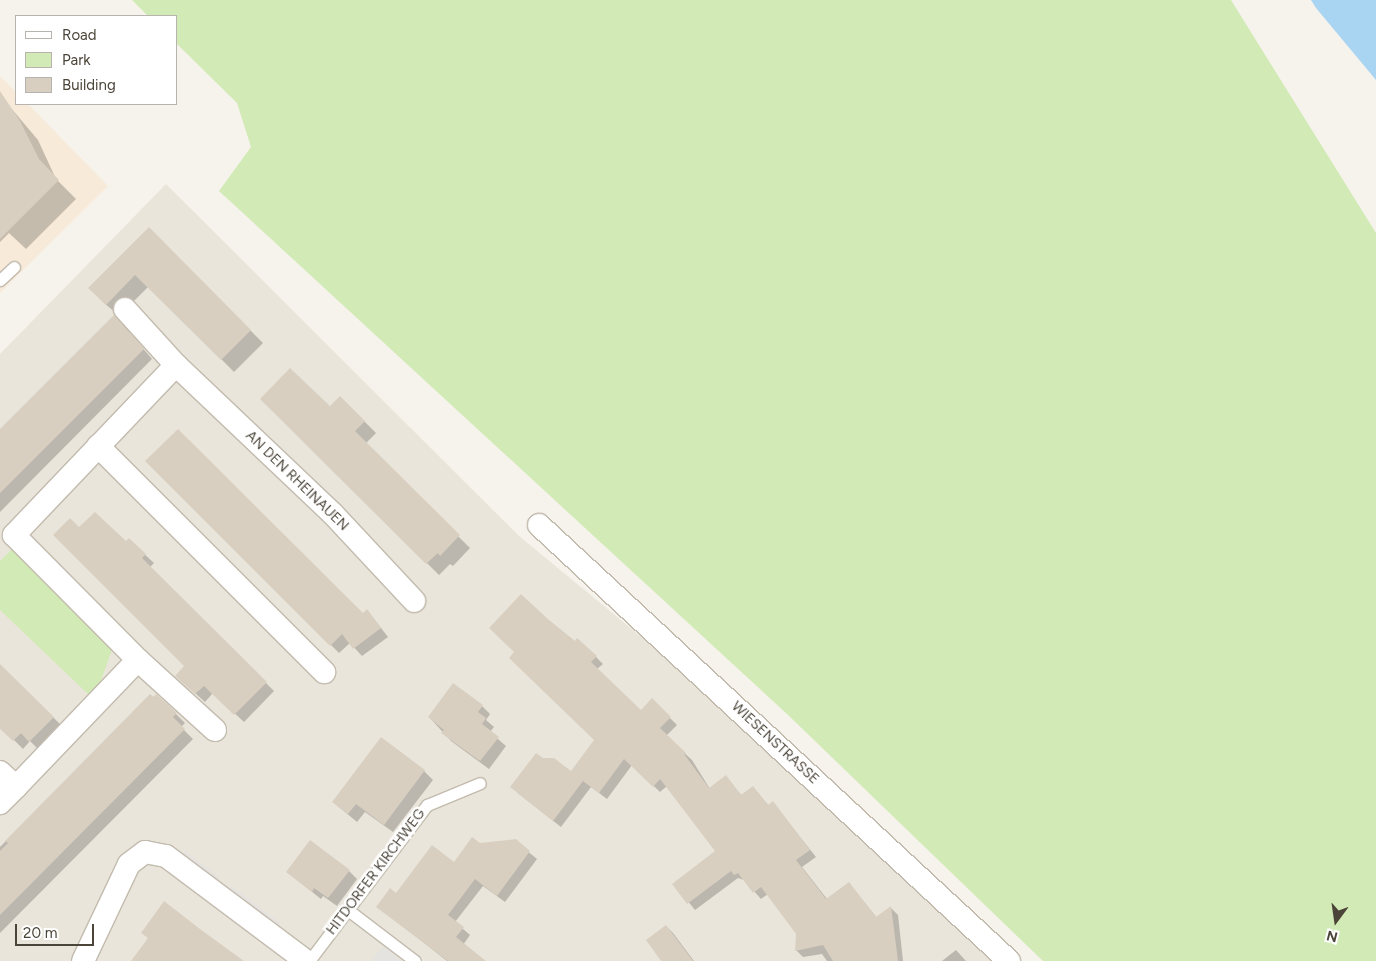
<!DOCTYPE html>
<html>
<head>
<meta charset="utf-8">
<style>
	body { margin:0 }
	#map { position:relative; width:1376px; height:961px; overflow:hidden; background:#f6f3ec; font-family:Figtree,sans-serif }
	div>[style] { position:absolute }
	.residential>* { inset:0; background:#eae5da }
	.commercial>* { inset:0; background:#f7ead8 }
	.green>* { inset:0; background:#d2eab5 }
	.parking>* { inset:0; background:#e5e3e0; transform-origin:0 0 }
	.water>* { inset:0; background:#a9d4f2 }
	.shadow>* { inset:0; background:#0003 }
	.building>* { inset:0; background:#d8cfc1 }
	.roads { filter:drop-shadow(1px 0 #c2bbae) drop-shadow(-1px 0 #c2bbae) drop-shadow(0 1px #c2bbae) drop-shadow(0 -1px #c2bbae) }
	.lane>* { height:11px; margin:-5.5px; padding:0 5.5px; transform-origin:5.5px; border-radius:5.5px; background:#fff }
	.street>* { height:22px; margin:-11px; padding:0 11px; transform-origin:11px; border-radius:11px; background:#fff }
	span { translate:-50% -50%; white-space:nowrap; text-align:center; line-height:1.15; -webkit-text-stroke:5px #fff; paint-order:stroke }
	.street-label { font-size:14px; color:#4b4439 }
	.legend { position:absolute; left:15px; top:15px; width:162px; height:90px; box-sizing:border-box; background:#fff; border:1px solid #b7b4b0; margin:0; padding:6px 9px; list-style:none; font-size:15px; color:#4b4439 }
	.legend li { display:flex; align-items:center; gap:10px; height:25px }
	.legend b { width:25px; border:1px solid #b7b4b0 }
	.north { position:absolute; left:1311px; top:896px; width:50px; height:50px; -webkit-text-stroke:4px #fff; paint-order:stroke; rotate:194deg; font-size:14px; font-weight:700; line-height:20px; text-align:center; color:#4b4439 }
	.north::after { content:''; display:block; margin:auto; width:18px; height:22px; background:#4b4439; clip-path:polygon(50% 0,100% 100%,50% 72%,0 100%) }
	.scale { position:absolute; left:15px; top:924px; width:79px; height:22px; box-sizing:border-box; border:2px solid #4b4439; border-top:0; padding-left:6px; font-size:15px; line-height:18px; white-space:nowrap; color:#4b4439; -webkit-text-stroke:4px #fff; paint-order:stroke }
</style>
</head>
<body>
<div id="map">
	<div class="residential">
		<div style="clip-path:polygon(166px 184px,519px 536px,764px 738px,992px 961px,0 961px,0 354px)"></div>
	</div>
	<div class="commercial">
		<div style="clip-path:polygon(0 76px,16px 92px,16px 104px,28px 104px,108px 186px,0 293px)"></div>
	</div>
	<div class="green">
		<div style="clip-path:polygon(132px 0,1231px 0,1376px 233px,1376px 961px,1043px 961px,787px 714px,219px 191px,251px 147px,237px 103px,176px 43px,176px 16px,148px 16px)"></div>
		<div style="clip-path:polygon(14px 547px,105px 637px,112px 650px,100px 683px,89px 695px,0 610px,0 561px)"></div>
	</div>
	<div class="parking">
		<div style="left:185px;top:851px;width:44px;height:8px;rotate:38deg"></div>
		<div style="left:231px;top:886px;width:62px;height:8px;rotate:37deg"></div>
		<div style="clip-path:polygon(383px 946px,402px 961px,371px 961px)"></div>
	</div>
	<div class="water">
		<div style="clip-path:polygon(1311px 0,1376px 0,1376px 80px,1316px 8px)"></div>
	</div>
	<div class="shadow">
		<div style="clip-path:polygon(0 95px,38px 140px,56px 179px,76px 199px,26px 249px,9px 233px,0 242px)"></div>
		<div style="clip-path:polygon(149px 229px,263px 343px,234px 372px,149px 286px,119px 316px,102px 301px)"></div>
		<div style="clip-path:polygon(123px 325px,152px 359px,0 512px,0 431px)"></div>
		<div style="clip-path:polygon(340px 397px,376px 433px,365px 444px,470px 548px,453px 566px,450px 564px,439px 575px,262px 399px,330px 408px)"></div>
		<div style="clip-path:polygon(147px 461px,363px 615px,367px 610px,388px 637px,362px 656px,350px 643px,339px 653px)"></div>
		<div style="clip-path:polygon(79px 529px,126px 543px,129px 540px,154px 563px,150px 567px,274px 691px,244px 722px,213px 693px,205px 702px,185px 684px,186px 666px)"></div>
		<div style="clip-path:polygon(548px 621px,596px 657px,603px 664px,597px 669px,641px 712px,652px 700px,677px 725px,666px 736px,692px 760px,710px 789px,726px 777px,742px 796px,753px 787px,769px 806px,773px 803px,816px 857px,802px 867px,827px 899px,849px 883px,877px 918px,891px 908px,898px 915px,903px 961px,827px 961px,822px 954px,803px 957px,796px 950px,798px 934px,768px 894px,761px 899px,744px 880px,738px 878px,695px 910px,674px 884px,716px 852px,667px 786px,660px 792px,632px 765px,607px 799px,591px 787px,561px 827px,519px 794px,512px 787px,572px 772px,596px 740px)"></div>
		<div style="clip-path:polygon(0 665px,62px 726px,39px 750px,30px 741px,23px 749px,0 726px)"></div>
		<div style="clip-path:polygon(150px 696px,176px 714px,185px 723px,181px 727px,193px 739px,0 933px,0 847px)"></div>
		<div style="clip-path:polygon(482px 706px,490px 714px,486px 720px,494px 727px,490px 732px,506px 746px,489px 769px,451px 741px,429px 717px)"></div>
		<div style="clip-path:polygon(424px 771px,433px 780px,393px 832px,365px 812px,357px 822px,333px 802px)"></div>
		<div style="clip-path:polygon(515px 841px,537px 859px,505px 902px,483px 886px,455px 922px,470px 935px,463px 945px,484px 961px,447px 961px,377px 906px,454px 863px,480px 844px)"></div>
		<div style="clip-path:polygon(349px 871px,357px 879px,337px 906px,323px 896px,321px 899px,287px 872px)"></div>
		<div style="clip-path:polygon(666px 926px,673px 933px,694px 961px,663px 961px)"></div>
		<div style="clip-path:polygon(956px 950px,966px 961px,942px 961px)"></div>
	</div>
	<div class="building">
		<div style="clip-path:polygon(0 91px,20px 121px,39px 159px,59px 180px,0 239px)"></div>
		<div style="clip-path:polygon(149px 227px,251px 330px,221px 360px,135px 275px,106px 305px,88px 288px)"></div>
		<div style="clip-path:polygon(114px 315px,144px 349px,0 493px,0 429px)"></div>
		<div style="clip-path:polygon(290px 368px,330px 406px,340px 396px,365px 421px,355px 431px,460px 535px,440px 556px,438px 553px,426px 564px,260px 399px)"></div>
		<div style="clip-path:polygon(178px 429px,363px 613px,367px 609px,381px 628px,353px 649px,342px 634px,330px 646px,145px 461px)"></div>
		<div style="clip-path:polygon(95px 512px,126px 541px,129px 538px,146px 554px,142px 558px,267px 682px,234px 715px,204px 686px,195px 694px,175px 676px,184px 666px,53px 535px,70px 518px,79px 527px)"></div>
		<div style="clip-path:polygon(521px 594px,549px 620px,575px 641px,577px 638px,597px 656px,591px 662px,641px 710px,652px 698px,671px 717px,660px 728px,686px 753px,684px 754px,709px 788px,726px 775px,741px 795px,753px 786px,768px 805px,773px 801px,810px 850px,796px 860px,826px 899px,849px 882px,876px 917px,891px 906px,898px 961px,833px 961px,823px 945px,795px 951px,796px 934px,761px 887px,753px 893px,738px 873px,734px 875px,731px 871px,687px 904px,672px 884px,715px 851px,660px 779px,653px 787px,624px 759px,599px 793px,583px 781px,553px 821px,510px 787px,536px 753px,543px 758px,554px 758px,571px 771px,594px 740px,509px 658px,514px 652px,489px 628px)"></div>
		<div style="clip-path:polygon(0 664px,54px 717px,29px 742px,21px 733px,13px 741px,0 729px)"></div>
		<div style="clip-path:polygon(453px 683px,483px 705px,478px 712px,486px 718px,482px 724px,499px 737px,480px 761px,441px 733px,444px 730px,428px 717px)"></div>
		<div style="clip-path:polygon(150px 694px,154px 697px,156px 694px,177px 713px,173px 717px,185px 729px,0 915px,0 851px,8px 843px,5px 841px)"></div>
		<div style="clip-path:polygon(381px 737px,425px 770px,384px 825px,356px 804px,348px 814px,332px 802px)"></div>
		<div style="clip-path:polygon(472px 837px,480px 843px,516px 839px,530px 851px,497px 896px,475px 879px,448px 915px,464px 927px,456px 937px,486px 961px,448px 961px,376px 907px,390px 888px,396px 893px,432px 845px,454px 862px)"></div>
		<div style="clip-path:polygon(310px 840px,350px 870px,328px 898px,314px 888px,312px 892px,286px 872px)"></div>
		<div style="clip-path:polygon(164px 901px,200px 929px,244px 961px,131px 961px,148px 938px,141px 933px)"></div>
		<div style="clip-path:polygon(666px 925px,693px 961px,661px 961px,646px 940px)"></div>
	</div>
	<div class="roads">
		<div class="lane">
			<div style="left:0;top:280px;width:19px;rotate:-43deg"></div>
			<div style="left:348px;top:910px;width:84px;rotate:37.3deg"></div>
			<div style="left:309px;top:961px;width:196px;rotate:-52.9deg"></div>
			<div style="left:427px;top:805px;width:57px;rotate:-22.5deg"></div>
		</div>
		<div class="street">
			<div style="left:125px;top:309px;width:76px;rotate:47.7deg"></div>
			<div style="left:176px;top:365px;width:216px;rotate:43.5deg"></div>
			<div style="left:333px;top:514px;width:119px;rotate:47deg"></div>
			<div style="left:176px;top:365px;width:235px;rotate:133.6deg"></div>
			<div style="left:14px;top:535px;width:176px;rotate:45.2deg"></div>
			<div style="left:138px;top:660px;width:104px;rotate:42.3deg"></div>
			<div style="left:98px;top:446px;width:320px;rotate:45deg"></div>
			<div style="left:539px;top:525px;width:641px;rotate:42.85deg"></div>
			<div style="left:0;top:772px;width:22px;rotate:43deg"></div>
			<div style="left:16px;top:787px;width:23px;rotate:135deg"></div>
			<div style="left:16px;top:787px;width:176px;rotate:-46.2deg"></div>
			<div style="left:83px;top:961px;width:107px;rotate:-64.6deg"></div>
			<div style="left:129px;top:864px;width:20px;rotate:-37deg"></div>
			<div style="left:145px;top:852px;width:21px;rotate:11deg"></div>
			<div style="left:166px;top:856px;width:175px;rotate:36.9deg"></div>
		</div>
	</div>
	<div class="street-label">
		<span style="left:297px;top:481px;rotate:44deg">AN DEN RHEINAUEN</span>
		<span style="left:775px;top:743px;rotate:43deg">WIESENSTRASSE</span>
		<span style="left:376px;top:872px;rotate:-53deg">HITDORFER KIRCHWEG</span>
	</div>
	<ul class="legend">
	<li><b style="height:6px;background:#fff"></b>Road</li>
	<li><b style="height:14px;background:#d2eab5"></b>Park</li>
	<li><b style="height:14px;background:#d8cfc1"></b>Building</li>
	</ul>
	<div class="north">N</div>
	<div class="scale">20 m</div>
</div>
</body>
</html>
